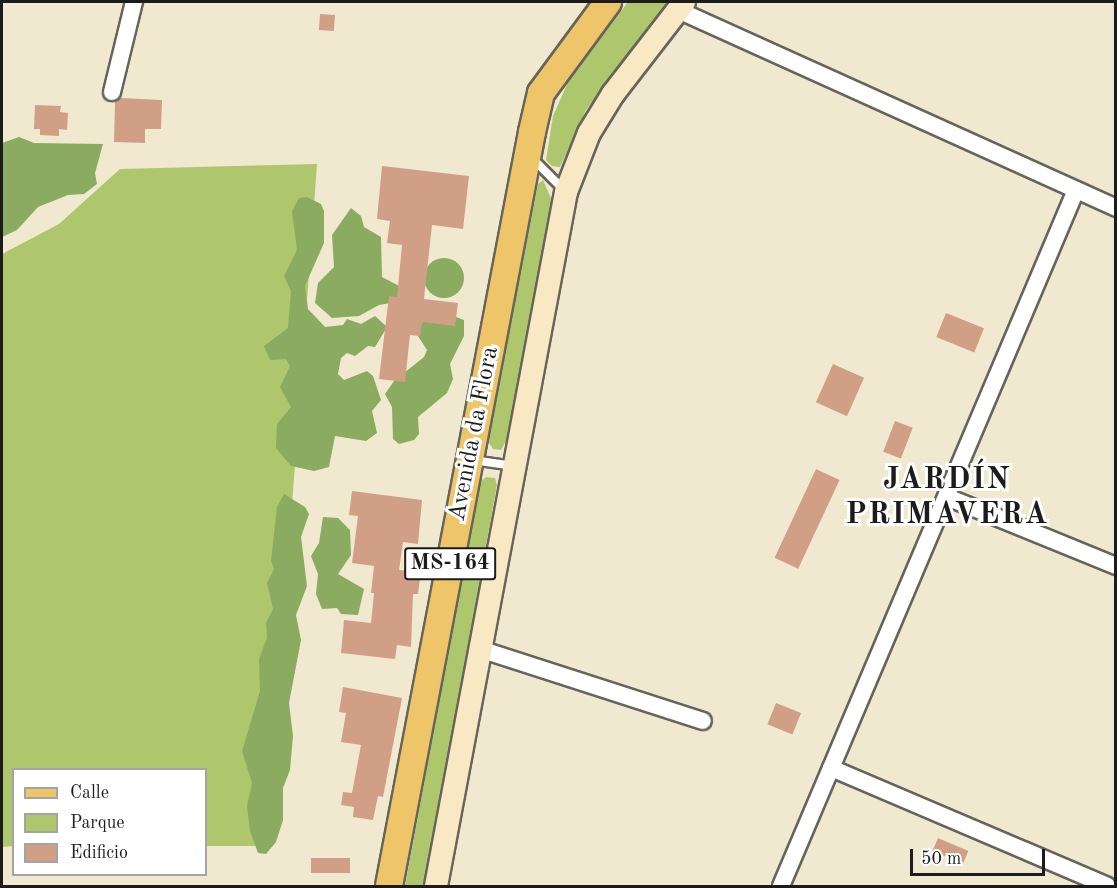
<!DOCTYPE html>
<html>
<head>
<meta charset="utf-8">
<style>
	body { margin:0 }
	#map { position:relative; width:1117px; height:888px; overflow:hidden; background:#f0e9d0; font-family:"Old Standard TT",serif }
	div>[style] { position:absolute }
	.green>* { inset:0; background:#aec66c }
	.forest>* { inset:0; background:#8aab60 }
	.round { border-radius:50% }
	.building>* { inset:0; background:#d09f86; transform-origin:0 0 }
	.roads { filter:drop-shadow(2px 0 #66645b) drop-shadow(-2px 0 #66645b) drop-shadow(0 2px #66645b) drop-shadow(0 -2px #66645b) }
	.lane>* { height:8px; margin:-4px; padding:0 4px; transform-origin:4px; border-radius:4px; background:#fff }
	.street>* { height:16px; margin:-8px; padding:0 8px; transform-origin:8px; border-radius:8px; background:#fff }
	.secondary>* { height:22px; margin:-11px; padding:0 11px; transform-origin:11px; border-radius:11px; background:#f8e8c3 }
	.primary>* { height:26px; margin:-13px; padding:0 13px; transform-origin:13px; border-radius:13px; background:#eec569 }
	span { translate:-50% -50%; white-space:nowrap; text-align:center; line-height:1.15; -webkit-text-stroke:6px #fff; paint-order:stroke }
	.shield-label span { padding:2px 4px; background:#fff; border:2px solid; border-radius:4px; -webkit-text-stroke-width:0 }
	.shield-label { font-size:22px; color:#1c1c1c; font-weight:700 }
	.street-label { font-size:24px; color:#1c1c1c }
	.district-label { font-size:30px; color:#1c1c1c; font-weight:700; letter-spacing:1.5px }
	.frame { position:absolute; inset:0; border:3px solid #1c1c1c; pointer-events:none }
	.legend { position:absolute; left:12px; top:768px; width:195px; height:108px; box-sizing:border-box; background:#fff; border:2px solid #a4a4a4; margin:0; padding:8px 10px; list-style:none; font-size:18px; color:#1c1c1c }
	.legend li { display:flex; align-items:center; gap:12px; height:30px }
	.legend b { width:30px; border:2px solid #a4a4a4 }
	.scale { position:absolute; left:910px; top:849px; width:135px; height:27px; box-sizing:border-box; border:3px solid #1c1c1c; border-top:0; padding-left:8px; font-size:18px; line-height:21px; white-space:nowrap; color:#1c1c1c; -webkit-text-stroke:4px #fff; paint-order:stroke }
</style>
</head>
<body>
<div id="map">
	<div class="green">
		<div style="clip-path:polygon(628px 2px,667px 2px,586px 110px,560px 167px,552px 166px,546px 160px,553px 116px,569px 80px)"></div>
		<div style="clip-path:polygon(317px 164px,267px 846px,206px 846px,206px 770px,14px 770px,13px 846px,2px 847px,2px 254px,59px 224px,120px 169px)"></div>
		<div style="clip-path:polygon(543px 180px,554px 205px,506px 441px,501px 450px,493px 449px,487px 440px,538px 184px)"></div>
		<div style="clip-path:polygon(486px 477px,495px 478px,497px 485px,424px 886px,405px 886px,480px 482px)"></div>
	</div>
	<div class="forest">
		<div style="clip-path:polygon(19px 137px,34px 143px,103px 144px,95px 173px,97px 184px,84px 194px,68px 195px,38px 207px,17px 230px,2px 237px,2px 143px)"></div>
		<div style="clip-path:polygon(307px 197px,321px 204px,324px 211px,324px 243px,305px 286px,308px 309px,325px 327px,343px 325px,347px 319px,361px 324px,375px 316px,387px 327px,375px 347px,368px 346px,355px 356px,347px 353px,341px 358px,338px 374px,344px 380px,367px 371px,373px 376px,381px 400px,372px 411px,377px 433px,366px 441px,335px 436px,329px 467px,314px 471px,291px 466px,276px 448px,277px 424px,291px 407px,280px 387px,290px 366px,286px 359px,270px 360px,264px 346px,288px 328px,291px 291px,284px 276px,297px 250px,292px 211px,299px 198px)"></div>
		<div style="clip-path:polygon(351px 208px,361px 216px,364px 227px,381px 237px,382px 277px,407px 290px,391px 303px,379px 305px,359px 316px,332px 318px,315px 303px,318px 283px,334px 267px,332px 235px)"></div>
		<div class="round" style="left:424px;top:258px;width:40px;height:40px"></div>
		<div style="clip-path:polygon(456px 317px,464px 320px,464px 336px,450px 364px,453px 379px,447px 393px,418px 417px,419px 434px,414px 440px,399px 444px,393px 439px,392px 407px,385px 394px,394px 381px,424px 357px,427px 350px,414px 330px,425px 320px)"></div>
		<div style="clip-path:polygon(284px 494px,305px 507px,309px 514px,301px 537px,307px 586px,296px 615px,301px 640px,289px 703px,293px 736px,290px 770px,283px 788px,283px 820px,276px 842px,266px 854px,258px 853px,250px 831px,247px 806px,252px 783px,242px 751px,260px 691px,259px 659px,267px 638px,266px 623px,273px 609px,267px 583px,274px 569px,271px 561px,277px 507px)"></div>
		<div style="clip-path:polygon(323px 517px,338px 518px,350px 530px,351px 555px,338px 574px,364px 589px,358px 615px,341px 614px,337px 608px,322px 609px,316px 594px,318px 574px,311px 556px,319px 543px)"></div>
	</div>
	<div class="building">
		<div style="left:320px;top:14px;width:15px;height:16px;rotate:4deg"></div>
		<div style="clip-path:polygon(120px 98px,162px 100px,161px 129px,145px 129px,145px 143px,114px 142px,115px 102px)"></div>
		<div style="clip-path:polygon(35px 105px,61px 106px,60px 112px,68px 113px,67px 130px,59px 129px,59px 136px,40px 135px,40px 129px,34px 129px)"></div>
		<div style="clip-path:polygon(382px 166px,469px 176px,463px 229px,432px 225px,424px 299px,458px 303px,455px 326px,422px 322px,420px 336px,410px 335px,405px 382px,379px 379px,389px 296px,397px 297px,402px 245px,387px 243px,390px 221px,377px 219px)"></div>
		<div style="left:946px;top:313px;width:41px;height:26px;rotate:22deg"></div>
		<div style="left:833px;top:364px;width:34px;height:42px;rotate:24deg"></div>
		<div style="left:895px;top:421px;width:19px;height:33px;rotate:21deg"></div>
		<div style="left:816px;top:469px;width:26px;height:98px;rotate:25deg"></div>
		<div style="clip-path:polygon(352px 491px,422px 500px,418px 544px,403px 542px,399px 570px,421px 572px,418px 594px,413px 594px,411px 647px,397px 645px,395px 659px,341px 653px,344px 620px,371px 623px,374px 593px,371px 593px,374px 566px,352px 563px,358px 516px,349px 515px)"></div>
		<div style="clip-path:polygon(343px 687px,402px 698px,383px 797px,378px 796px,373px 820px,353px 817px,354px 807px,341px 805px,343px 792px,352px 793px,361px 745px,341px 742px,346px 713px,339px 712px)"></div>
		<div style="left:776px;top:703px;width:27px;height:23px;rotate:22deg"></div>
		<div style="left:938px;top:838px;width:33px;height:14px;rotate:23deg"></div>
		<div style="left:311px;top:858px;width:39px;height:15px"></div>
	</div>
	<div class="roads">
		<div class="lane">
			<div style="left:531px;top:157px;width:47px;rotate:45deg"></div>
			<div style="left:473px;top:460px;width:41px;rotate:8.3deg"></div>
		</div>
		<div class="street">
			<div style="left:678px;top:10px;width:481px;rotate:24.3deg"></div>
			<div style="left:112px;top:92px;width:93px;rotate:-76.3deg"></div>
			<div style="left:947px;top:497px;width:183px;rotate:22.2deg"></div>
			<div style="left:480px;top:649px;width:234px;rotate:17.9deg"></div>
			<div style="left:831px;top:768px;width:300px;rotate:23.1deg"></div>
			<div style="left:781px;top:886px;width:756px;rotate:-67.03deg"></div>
		</div>
		<div class="secondary">
			<div style="left:436px;top:886px;width:706px;rotate:-79.39deg"></div>
			<div style="left:566px;top:192px;width:63px;rotate:-68.7deg"></div>
			<div style="left:589px;top:133px;width:46px;rotate:-58.4deg"></div>
			<div style="left:613px;top:94px;width:116px;rotate:-52.3deg"></div>
		</div>
		<div class="primary">
			<div style="left:389px;top:886px;width:767px;rotate:-79.26deg"></div>
			<div style="left:532px;top:132px;width:40px;rotate:-77deg"></div>
			<div style="left:541px;top:93px;width:113px;rotate:-53.6deg"></div>
		</div>
	</div>
	<div class="shield-label">
		<span style="left:450px;top:564px">MS-164</span>
	</div>
	<div class="street-label">
		<span style="left:475px;top:434px;rotate:-79deg">Avenida da Flora</span>
	</div>
	<div class="district-label">
		<span style="left:947px;top:497px">JARDÍN<br>PRIMAVERA</span>
	</div>
	<div class="frame"></div>
	<ul class="legend">
	<li><b style="height:8px;background:#eec569"></b>Calle</li>
	<li><b style="height:16px;background:#aec66c"></b>Parque</li>
	<li><b style="height:16px;background:#d09f86"></b>Edificio</li>
	</ul>
	<div class="scale">50 m</div>
</div>
</body>
</html>
